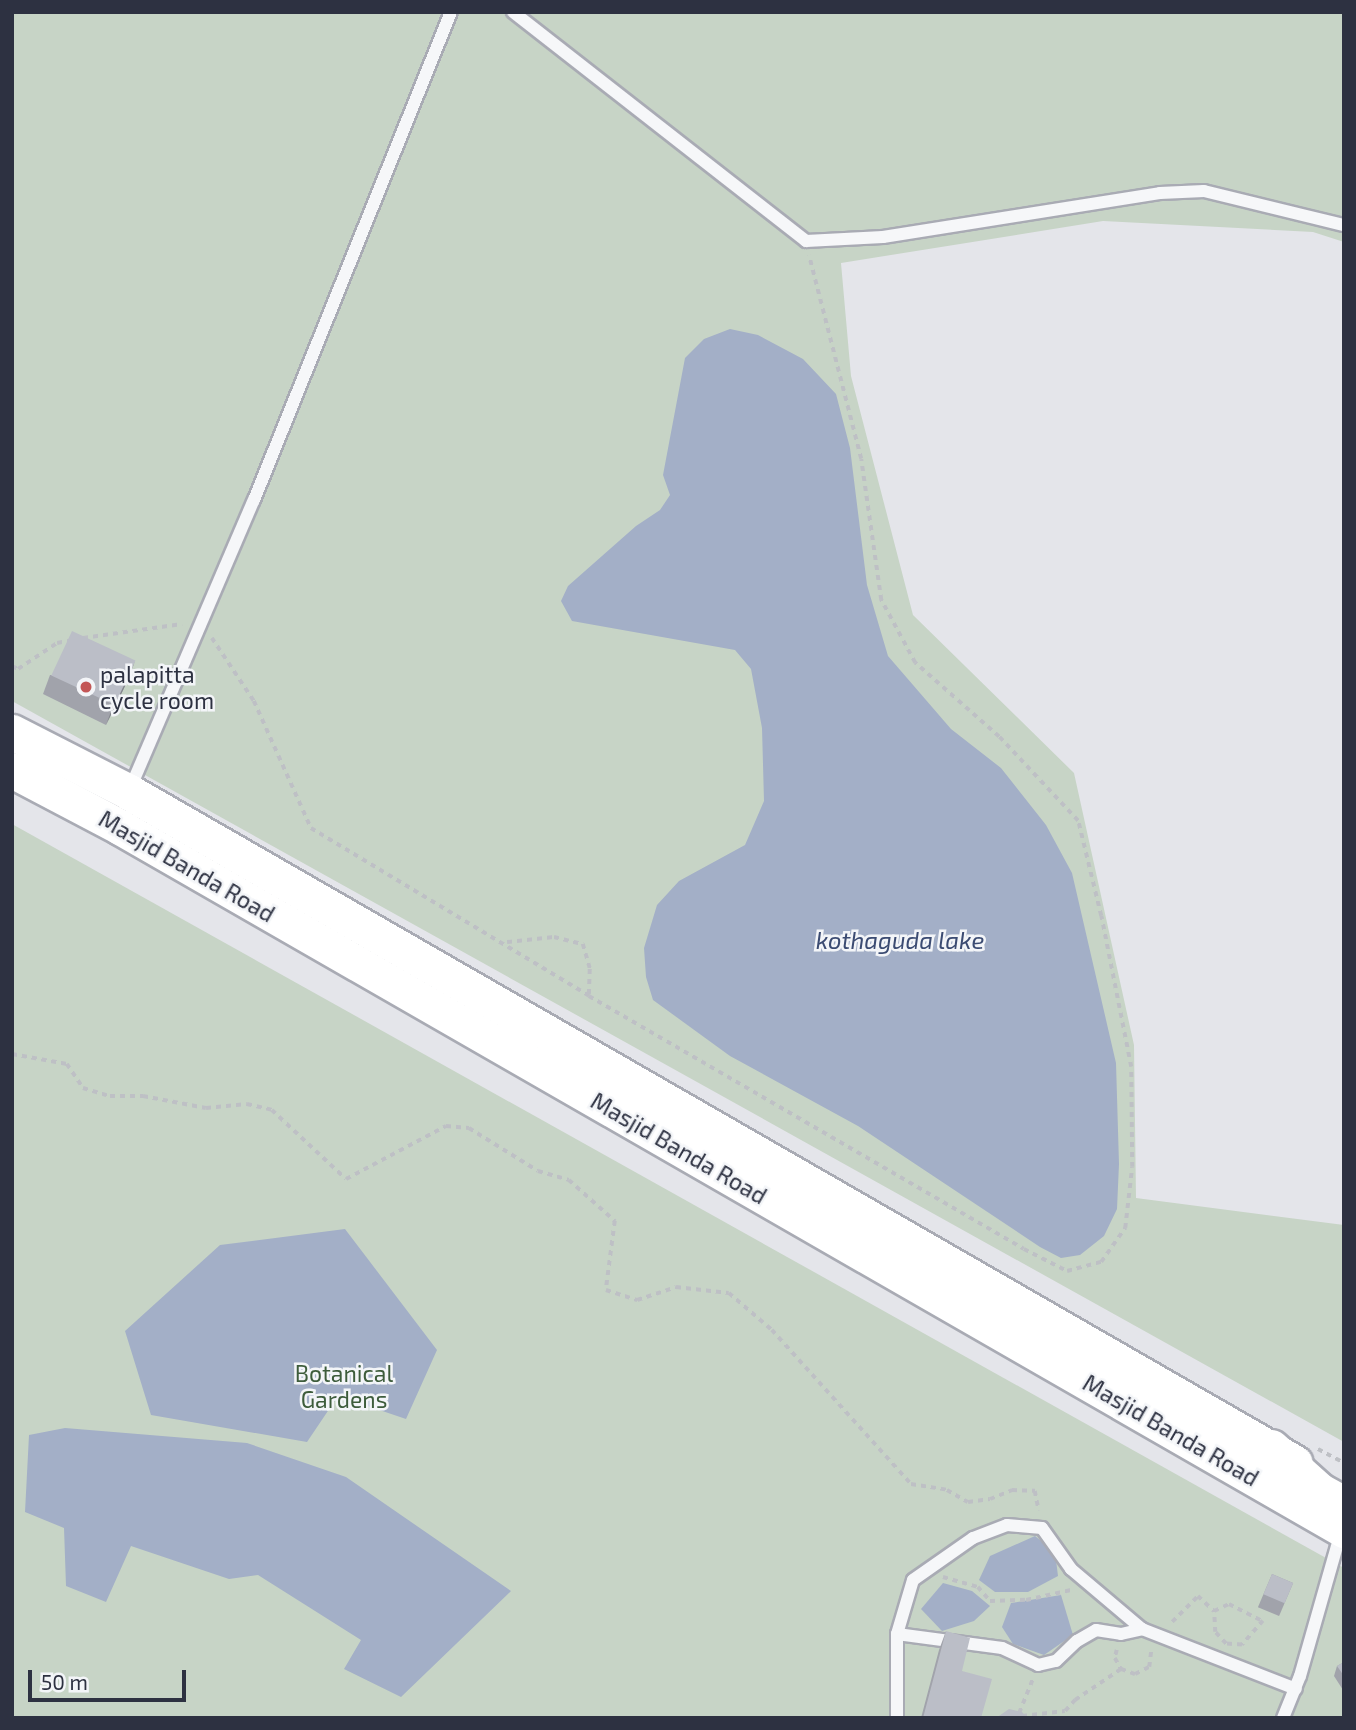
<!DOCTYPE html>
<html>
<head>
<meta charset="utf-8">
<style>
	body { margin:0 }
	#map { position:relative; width:1356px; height:1730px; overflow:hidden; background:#e4e5ea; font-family:"Exo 2",sans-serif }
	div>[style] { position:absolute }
	.green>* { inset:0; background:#c7d4c6 }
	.water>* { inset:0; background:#a3afc7 }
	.path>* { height:3.5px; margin-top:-1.75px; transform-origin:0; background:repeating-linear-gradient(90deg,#bec0c5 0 5px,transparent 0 10px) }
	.roads { filter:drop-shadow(2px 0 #a9abb4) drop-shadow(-2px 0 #a9abb4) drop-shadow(0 2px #a9abb4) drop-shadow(0 -2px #a9abb4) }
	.service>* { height:12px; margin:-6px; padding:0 6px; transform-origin:6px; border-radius:6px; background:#f6f7f9 }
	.secondary>* { height:35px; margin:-17.5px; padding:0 17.5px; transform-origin:17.5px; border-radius:17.5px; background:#fff }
	.primary>* { height:38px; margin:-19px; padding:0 19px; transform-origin:19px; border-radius:19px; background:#fff }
	.wall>* { inset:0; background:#a1a3ab; transform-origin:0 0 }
	.shaded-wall>* { inset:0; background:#83858b }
	.building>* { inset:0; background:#bbbec7; transform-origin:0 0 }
	.dots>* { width:19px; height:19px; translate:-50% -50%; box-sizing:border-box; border:4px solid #f3f5f8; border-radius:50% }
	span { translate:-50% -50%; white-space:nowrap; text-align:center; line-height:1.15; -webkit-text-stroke:5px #f3f5f8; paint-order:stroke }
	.poi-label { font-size:23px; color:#2d3141 }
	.left { translate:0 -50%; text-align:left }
	.street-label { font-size:23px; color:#2d3141 }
	.park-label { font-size:23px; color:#3d5c3b }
	.water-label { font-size:24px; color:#3b4b72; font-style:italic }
	.frame { position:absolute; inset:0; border:14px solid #2d3141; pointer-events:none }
	.scale { position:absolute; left:28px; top:1670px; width:158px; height:32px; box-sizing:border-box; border:4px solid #2d3141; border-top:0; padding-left:9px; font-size:21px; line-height:24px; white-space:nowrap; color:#2d3141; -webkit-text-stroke:5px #f3f5f8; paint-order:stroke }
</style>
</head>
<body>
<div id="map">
	<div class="green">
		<div style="clip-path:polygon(12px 12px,1344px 12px,1344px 242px,1313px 232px,1103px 221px,841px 263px,851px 376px,913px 615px,1074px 773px,1134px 1045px,1136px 1198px,1344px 1225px,1344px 1442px,12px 701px)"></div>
		<div style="clip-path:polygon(12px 824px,1344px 1568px,1344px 1718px,12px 1718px)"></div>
	</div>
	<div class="water">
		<div style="clip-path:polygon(730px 329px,758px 335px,803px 359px,836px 394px,850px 448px,867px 585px,888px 656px,951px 729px,1001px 768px,1046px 825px,1072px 873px,1116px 1063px,1119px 1164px,1117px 1209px,1104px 1236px,1080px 1255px,1061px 1258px,1040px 1247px,858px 1126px,730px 1056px,653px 1000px,646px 977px,644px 948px,657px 905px,679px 881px,745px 845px,764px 801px,762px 728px,751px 669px,735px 650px,572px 621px,561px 601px,568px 586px,636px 526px,660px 510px,670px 495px,663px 475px,685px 358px,704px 339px)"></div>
		<div style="clip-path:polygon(345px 1229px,437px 1350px,406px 1419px,338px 1396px,307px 1442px,151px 1415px,125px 1331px,220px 1245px)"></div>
		<div style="clip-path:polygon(65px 1428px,247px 1443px,346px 1477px,511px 1591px,401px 1697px,344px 1669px,361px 1640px,258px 1575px,229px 1579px,131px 1546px,106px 1602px,66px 1586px,64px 1528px,25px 1512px,29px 1435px)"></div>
		<div style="clip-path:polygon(1035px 1536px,1055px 1552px,1058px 1576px,1028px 1592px,995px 1592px,979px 1580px,990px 1556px)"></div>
		<div style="clip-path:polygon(943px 1583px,972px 1591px,990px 1606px,974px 1621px,942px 1631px,921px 1609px)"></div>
		<div style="clip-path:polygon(1061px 1595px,1073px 1635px,1044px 1655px,1013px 1644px,1002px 1627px,1011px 1603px)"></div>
	</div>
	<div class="path">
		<div style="left:83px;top:638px;width:100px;rotate:-8deg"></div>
		<div style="left:212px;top:638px;width:76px;rotate:56.3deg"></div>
		<div style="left:254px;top:701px;width:139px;rotate:65.8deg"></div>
		<div style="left:311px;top:828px;width:325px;rotate:31.1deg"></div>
		<div style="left:589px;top:996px;width:503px;rotate:30.18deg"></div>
		<div style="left:1024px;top:1249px;width:48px;rotate:27.1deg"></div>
		<div style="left:1067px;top:1271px;width:35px;rotate:-15deg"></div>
		<div style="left:1101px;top:1262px;width:42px;rotate:-54.8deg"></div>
		<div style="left:1125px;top:1228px;width:61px;rotate:-83.5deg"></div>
		<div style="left:1132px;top:1167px;width:100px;rotate:-90.6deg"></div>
		<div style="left:1131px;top:1067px;width:154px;rotate:-101.2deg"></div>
		<div style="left:1101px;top:916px;width:98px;rotate:-103.6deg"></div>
		<div style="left:1078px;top:821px;width:115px;rotate:-133.2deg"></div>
		<div style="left:999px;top:737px;width:112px;rotate:-138.6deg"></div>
		<div style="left:915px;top:663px;width:72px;rotate:-118.4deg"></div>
		<div style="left:881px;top:600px;width:142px;rotate:-98.1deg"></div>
		<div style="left:861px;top:459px;width:210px;rotate:-104.4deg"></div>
		<div style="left:12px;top:666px;width:7px;rotate:27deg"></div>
		<div style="left:18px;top:669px;width:47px;rotate:-33.7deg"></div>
		<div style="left:57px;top:643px;width:15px;rotate:-11deg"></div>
		<div style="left:507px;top:942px;width:47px;rotate:-6.1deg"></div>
		<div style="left:554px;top:937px;width:30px;rotate:14deg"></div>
		<div style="left:583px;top:944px;width:26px;rotate:74deg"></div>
		<div style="left:590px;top:969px;width:26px;rotate:92deg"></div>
		<div style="left:12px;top:1054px;width:56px;rotate:10.3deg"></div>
		<div style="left:67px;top:1064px;width:29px;rotate:56deg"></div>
		<div style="left:83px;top:1088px;width:28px;rotate:17deg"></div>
		<div style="left:110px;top:1096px;width:33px"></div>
		<div style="left:143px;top:1096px;width:64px;rotate:10.8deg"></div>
		<div style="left:206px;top:1108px;width:41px;rotate:-5.6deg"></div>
		<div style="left:247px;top:1104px;width:26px;rotate:13deg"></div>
		<div style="left:272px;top:1110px;width:101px;rotate:43deg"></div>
		<div style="left:346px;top:1179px;width:113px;rotate:-27.9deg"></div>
		<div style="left:446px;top:1126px;width:23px;rotate:5deg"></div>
		<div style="left:469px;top:1128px;width:81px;rotate:31.9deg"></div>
		<div style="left:538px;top:1171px;width:32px;rotate:16deg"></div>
		<div style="left:569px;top:1180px;width:62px;rotate:41.7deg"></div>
		<div style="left:615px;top:1221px;width:70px;rotate:97.4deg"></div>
		<div style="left:606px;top:1290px;width:33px;rotate:18deg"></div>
		<div style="left:637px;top:1300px;width:41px;rotate:-18.4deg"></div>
		<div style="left:676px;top:1287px;width:53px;rotate:6.5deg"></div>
		<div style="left:729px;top:1293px;width:57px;rotate:40.7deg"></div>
		<div style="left:772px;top:1330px;width:207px;rotate:47.9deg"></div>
		<div style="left:911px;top:1484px;width:36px;rotate:9deg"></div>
		<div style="left:947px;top:1490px;width:24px;rotate:30deg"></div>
		<div style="left:968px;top:1502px;width:22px;rotate:-8deg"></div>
		<div style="left:990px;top:1499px;width:24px;rotate:-22deg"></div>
		<div style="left:1012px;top:1490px;width:23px;rotate:2deg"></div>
		<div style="left:1035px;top:1491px;width:20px;rotate:79deg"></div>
		<div style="left:1318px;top:1449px;width:30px;rotate:28deg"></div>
		<div style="left:943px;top:1577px;width:36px;rotate:16deg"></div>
		<div style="left:978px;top:1587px;width:18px;rotate:49deg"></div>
		<div style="left:990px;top:1601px;width:36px;rotate:-2deg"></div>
		<div style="left:1026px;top:1600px;width:46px;rotate:-12.5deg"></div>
		<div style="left:1172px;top:1622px;width:37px;rotate:-45deg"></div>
		<div style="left:1198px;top:1596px;width:22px;rotate:43deg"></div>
		<div style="left:1214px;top:1611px;width:17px;rotate:-25deg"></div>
		<div style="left:1229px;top:1604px;width:38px;rotate:27deg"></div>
		<div style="left:1263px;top:1621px;width:32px;rotate:131deg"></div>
		<div style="left:1242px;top:1645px;width:16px;rotate:-176deg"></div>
		<div style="left:1226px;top:1644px;width:16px;rotate:-133deg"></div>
		<div style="left:1215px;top:1632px;width:21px;rotate:-93deg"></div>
		<div style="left:1117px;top:1650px;width:8px;rotate:104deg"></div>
		<div style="left:1115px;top:1658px;width:13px;rotate:61deg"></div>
		<div style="left:1121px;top:1669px;width:15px;rotate:20deg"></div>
		<div style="left:1135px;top:1674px;width:16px;rotate:-27deg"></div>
		<div style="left:1149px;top:1667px;width:16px;rotate:-83deg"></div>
		<div style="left:1019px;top:1713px;width:38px;rotate:-68deg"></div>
		<div style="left:1022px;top:1716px;width:43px;rotate:-6.6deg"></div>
		<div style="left:1065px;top:1711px;width:15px;rotate:-48deg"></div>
		<div style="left:1075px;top:1700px;width:55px;rotate:-34deg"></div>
	</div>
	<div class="roads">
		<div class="service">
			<div style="left:513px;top:12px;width:372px;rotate:38deg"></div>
			<div style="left:806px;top:241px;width:77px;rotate:-3deg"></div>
			<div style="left:883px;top:237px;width:280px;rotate:-9deg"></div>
			<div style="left:1160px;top:193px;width:44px;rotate:-2.6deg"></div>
			<div style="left:1204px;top:191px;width:144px;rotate:13.7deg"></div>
			<div style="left:129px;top:791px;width:317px;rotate:-66.8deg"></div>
			<div style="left:254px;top:500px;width:526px;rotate:-68.02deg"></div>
			<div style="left:897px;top:1634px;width:106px;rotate:7.6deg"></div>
			<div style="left:1002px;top:1648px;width:40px;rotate:25deg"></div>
			<div style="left:1038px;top:1665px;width:18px;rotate:-13deg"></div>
			<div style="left:1056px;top:1661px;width:29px;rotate:-44deg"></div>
			<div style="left:1077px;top:1641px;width:22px;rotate:-30deg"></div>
			<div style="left:1096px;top:1630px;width:25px;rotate:9deg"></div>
			<div style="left:1121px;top:1634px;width:22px;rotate:-13deg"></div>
			<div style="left:897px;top:1718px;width:84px;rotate:-90deg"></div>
			<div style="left:897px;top:1634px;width:56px;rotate:-73.5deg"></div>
			<div style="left:913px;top:1580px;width:73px;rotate:-35deg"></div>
			<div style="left:973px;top:1538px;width:36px;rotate:-21deg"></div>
			<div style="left:1007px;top:1525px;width:35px;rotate:5deg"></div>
			<div style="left:1042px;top:1528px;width:50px;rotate:54.7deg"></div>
			<div style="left:1071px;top:1569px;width:93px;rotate:40.2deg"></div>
			<div style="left:1142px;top:1629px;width:165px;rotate:21.3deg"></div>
			<div style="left:1283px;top:1718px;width:45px;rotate:-68deg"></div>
			<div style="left:1300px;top:1676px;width:150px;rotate:-74.1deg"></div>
		</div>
		<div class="secondary">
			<div style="left:12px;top:732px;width:131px;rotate:27.1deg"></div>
			<div style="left:129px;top:792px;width:1345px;rotate:29.92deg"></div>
			<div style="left:12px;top:770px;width:122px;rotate:27.8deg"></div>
			<div style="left:120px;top:827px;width:1412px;rotate:29.87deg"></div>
		</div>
		<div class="primary">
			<div style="left:1271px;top:1449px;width:64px;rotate:41.9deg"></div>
			<div style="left:1319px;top:1492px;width:29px;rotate:29deg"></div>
		</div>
	</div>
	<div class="wall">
		<div style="clip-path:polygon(50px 675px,128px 680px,106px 725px,43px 694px)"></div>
		<div style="left:1272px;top:1574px;width:23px;height:36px;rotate:23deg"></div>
		<div style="clip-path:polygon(946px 1631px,962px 1671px,981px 1718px,921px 1718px,939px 1650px)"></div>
		<div style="clip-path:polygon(1344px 1662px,1344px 1690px,1343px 1690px,1334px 1676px,1337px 1666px)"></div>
	</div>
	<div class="shaded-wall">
		<div style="clip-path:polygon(135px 661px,128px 680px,106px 725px,113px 706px)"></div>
	</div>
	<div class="building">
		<div style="left:72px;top:631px;width:70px;height:49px;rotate:25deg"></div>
		<div style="left:1272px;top:1574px;width:23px;height:22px;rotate:23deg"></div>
		<div style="clip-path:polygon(946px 1631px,970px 1638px,962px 1671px,992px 1679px,981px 1718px,923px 1718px)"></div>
		<div style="clip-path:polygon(1344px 1662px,1344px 1676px,1337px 1666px)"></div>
		<div style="clip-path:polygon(1009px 1709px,1022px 1712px,1027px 1718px,996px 1718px)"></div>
	</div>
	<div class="dots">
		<div style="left:86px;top:687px;background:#c35656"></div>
	</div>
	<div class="poi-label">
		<span class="left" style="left:100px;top:687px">palapitta<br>cycle room</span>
	</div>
	<div class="street-label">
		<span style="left:187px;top:866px;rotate:30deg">Masjid Banda Road</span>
		<span style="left:679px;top:1148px;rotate:30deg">Masjid Banda Road</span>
		<span style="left:1171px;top:1430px;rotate:30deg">Masjid Banda Road</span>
	</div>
	<div class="park-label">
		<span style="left:344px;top:1386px">Botanical<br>Gardens</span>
	</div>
	<div class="water-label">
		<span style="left:900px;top:940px">kothaguda lake</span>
	</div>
	<div class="frame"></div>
	<div class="scale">50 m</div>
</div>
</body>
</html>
